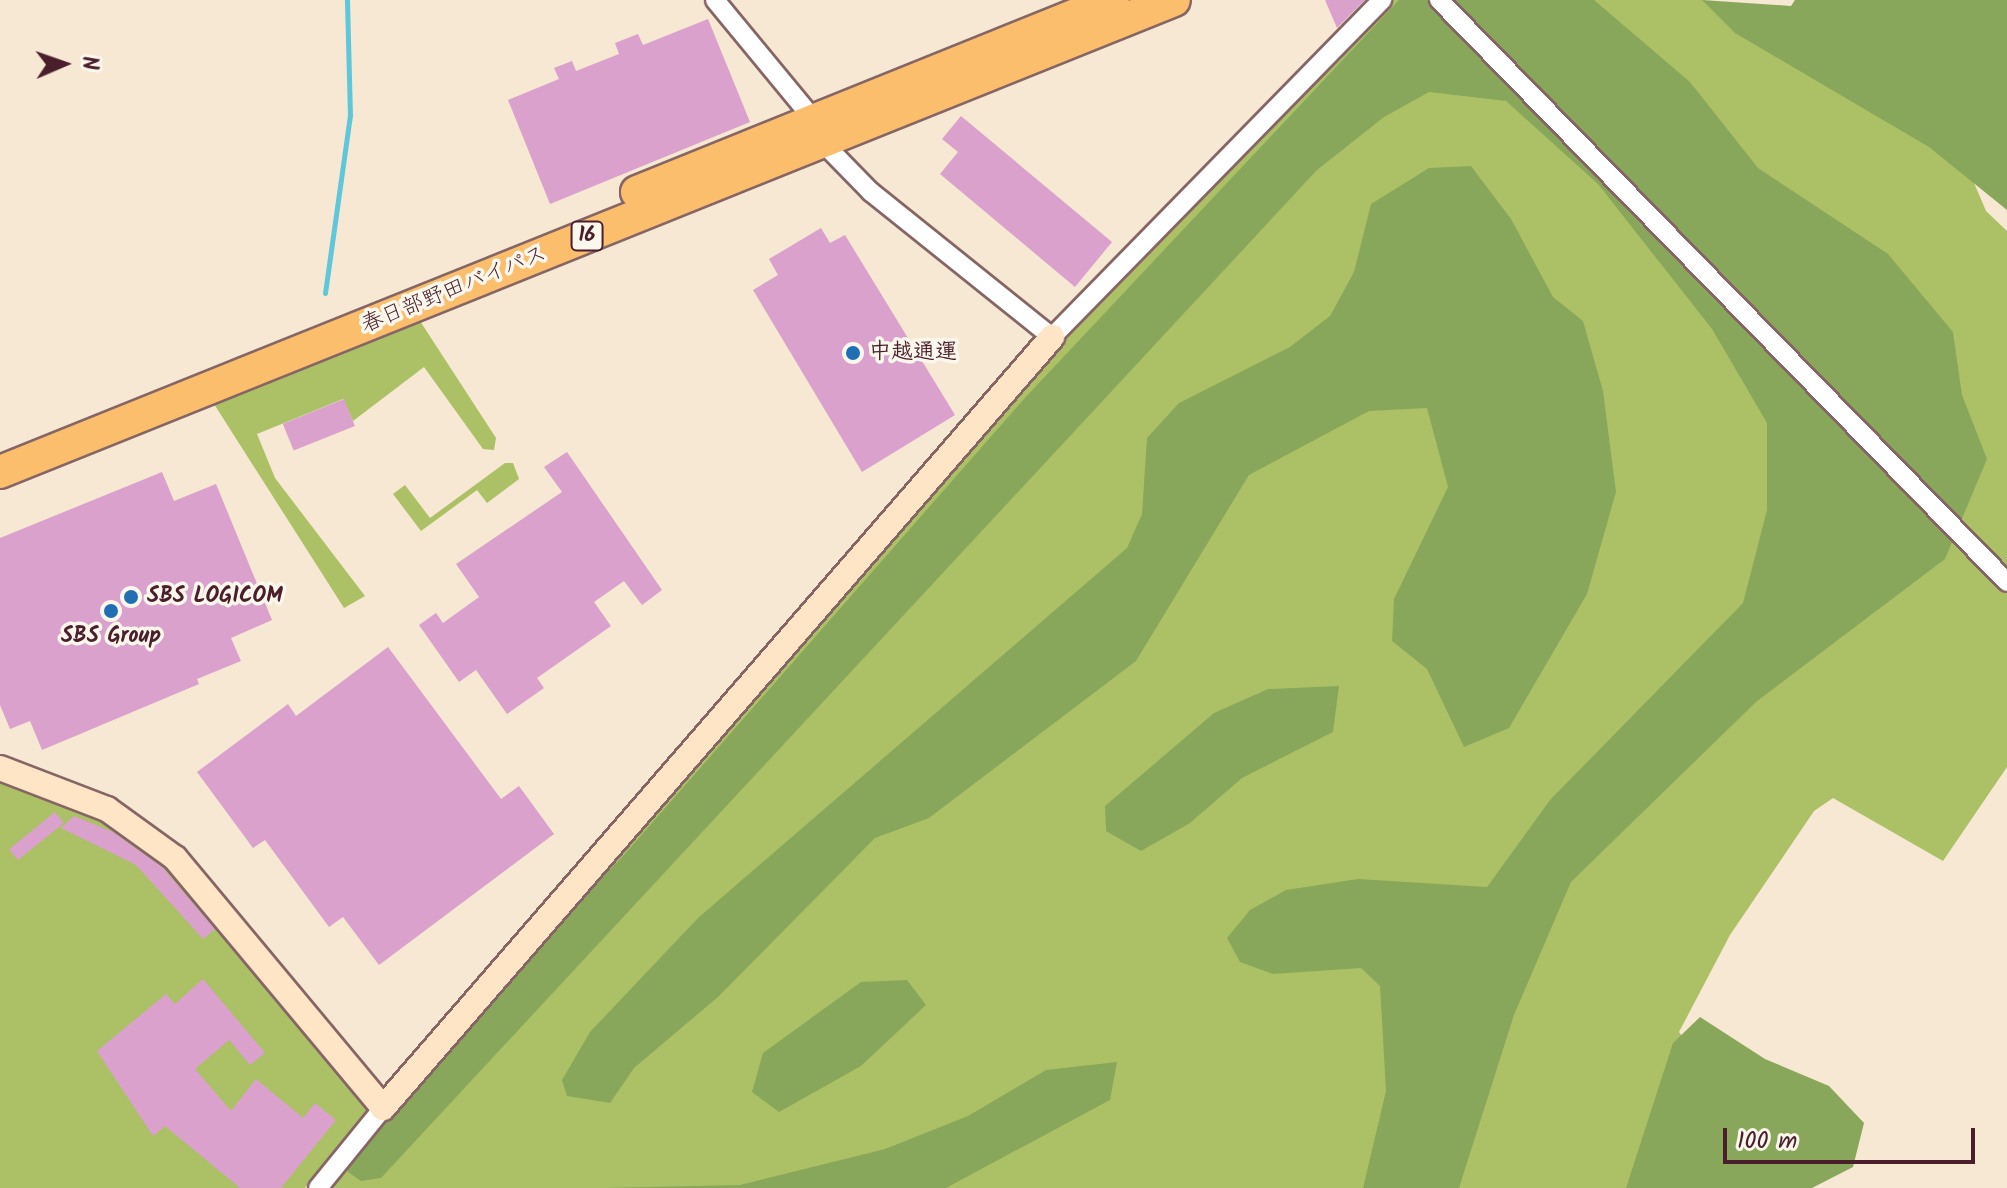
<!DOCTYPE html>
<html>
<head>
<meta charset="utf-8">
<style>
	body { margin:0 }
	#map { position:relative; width:2007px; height:1188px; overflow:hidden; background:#f6e8d2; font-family:Kalam,"Klee One",sans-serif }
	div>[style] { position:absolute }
	.green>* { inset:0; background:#acc165 }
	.forest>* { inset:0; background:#89a75a }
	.stream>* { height:5px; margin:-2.5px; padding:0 2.5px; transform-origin:2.5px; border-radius:2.5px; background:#5fc6dc }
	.building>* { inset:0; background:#d9a1cc; transform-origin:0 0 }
	.roads { filter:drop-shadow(2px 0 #866565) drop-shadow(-2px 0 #866565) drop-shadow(0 2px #866565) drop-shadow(0 -2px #866565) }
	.street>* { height:18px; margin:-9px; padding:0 9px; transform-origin:9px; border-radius:9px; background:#fff }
	.secondary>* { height:24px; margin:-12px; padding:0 12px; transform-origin:12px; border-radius:12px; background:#fde5c5 }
	.highway>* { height:32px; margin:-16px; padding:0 16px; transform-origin:16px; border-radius:16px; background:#fabe6d }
	.dots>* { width:22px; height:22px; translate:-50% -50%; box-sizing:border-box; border:4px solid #fbf7ec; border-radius:50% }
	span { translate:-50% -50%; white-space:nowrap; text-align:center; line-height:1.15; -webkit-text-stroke:7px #fbf7ec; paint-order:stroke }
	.shield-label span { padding:2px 6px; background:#fbf7ec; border:2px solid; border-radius:6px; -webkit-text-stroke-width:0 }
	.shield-label { font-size:20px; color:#4a1f2b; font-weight:700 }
	.street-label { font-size:22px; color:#4a1f2b }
	.poi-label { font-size:22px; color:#4a1f2b; font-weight:700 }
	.left { translate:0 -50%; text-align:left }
	.north { position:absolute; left:24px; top:24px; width:80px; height:80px; -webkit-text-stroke:6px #fbf7ec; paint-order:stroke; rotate:88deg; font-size:22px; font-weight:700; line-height:32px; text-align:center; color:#4a1f2b }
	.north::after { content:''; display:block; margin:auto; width:28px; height:36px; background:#4a1f2b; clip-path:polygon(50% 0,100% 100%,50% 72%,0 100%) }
	.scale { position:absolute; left:1723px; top:1128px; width:252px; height:36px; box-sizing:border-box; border:4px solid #4a1f2b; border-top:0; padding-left:10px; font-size:24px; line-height:28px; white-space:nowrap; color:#4a1f2b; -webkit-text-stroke:6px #fbf7ec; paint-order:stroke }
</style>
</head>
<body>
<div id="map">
	<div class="green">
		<div style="clip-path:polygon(1392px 0,1429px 0,2007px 594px,2007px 767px,1943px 861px,1833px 798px,1814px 811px,1730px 935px,1679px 1032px,1799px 1188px,327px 1188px,1066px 339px)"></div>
		<div style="clip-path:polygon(1446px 0,1704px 0,1969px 171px,1986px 211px,2007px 231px,2007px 578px)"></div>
		<div style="clip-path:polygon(420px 321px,496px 438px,494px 450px,483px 449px,424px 367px,353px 421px,343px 399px,257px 434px,275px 478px,365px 596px,344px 608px,214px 404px)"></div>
		<div style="clip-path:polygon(505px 463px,513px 463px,519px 479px,487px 503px,477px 490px,421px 531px,393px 494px,405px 485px,430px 518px)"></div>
		<div style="clip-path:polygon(0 778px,95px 813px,157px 853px,369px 1109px,305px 1188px,0 1188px)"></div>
	</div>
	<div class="forest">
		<div style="clip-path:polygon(1399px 0,1594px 0,1690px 82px,1758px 168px,1888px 254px,1953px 332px,1962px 395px,1987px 459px,1945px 559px,1756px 702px,1571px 882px,1514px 1015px,1459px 1188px,1363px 1188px,1386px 1091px,1380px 986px,1361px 968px,1273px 974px,1240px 962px,1227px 938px,1250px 910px,1286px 890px,1358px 879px,1487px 887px,1550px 800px,1743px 603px,1767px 510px,1767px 423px,1712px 329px,1598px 184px,1506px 101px,1429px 92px,1384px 117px,1317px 170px,381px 1178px,361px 1181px,348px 1172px,340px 1151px,416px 1064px,623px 856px,1023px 400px)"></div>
		<div style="clip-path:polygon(1702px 0,1791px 6px,1795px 0,2007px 0,2007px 210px,1929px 147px,1735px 33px)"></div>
		<div style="clip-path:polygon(1471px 166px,1511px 219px,1553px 297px,1583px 321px,1603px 391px,1616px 492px,1587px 594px,1509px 728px,1464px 747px,1427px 669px,1392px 641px,1394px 599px,1448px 487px,1427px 408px,1369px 411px,1249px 475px,1136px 661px,929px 818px,875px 838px,718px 997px,634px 1068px,610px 1103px,567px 1096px,562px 1080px,590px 1032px,698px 918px,1127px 548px,1142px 514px,1147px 438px,1179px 403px,1290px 347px,1330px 316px,1354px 272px,1371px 204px,1429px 168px)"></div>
		<div style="clip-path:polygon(1339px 686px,1333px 732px,1242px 778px,1190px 823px,1141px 851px,1106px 831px,1105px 806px,1214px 713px,1268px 689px)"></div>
		<div style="clip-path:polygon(907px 980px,926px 1005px,861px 1066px,779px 1112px,752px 1092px,763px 1053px,861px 982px)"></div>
		<div style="clip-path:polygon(1700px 1017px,1765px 1059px,1829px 1086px,1864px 1123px,1853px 1167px,1812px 1188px,1626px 1188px,1673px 1043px)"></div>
		<div style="clip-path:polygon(1117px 1062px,1110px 1100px,946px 1188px,603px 1188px,740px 1185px,885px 1149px,968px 1116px,1046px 1070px)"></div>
	</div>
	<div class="stream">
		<div style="left:325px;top:293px;width:179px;rotate:-82deg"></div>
		<div style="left:350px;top:116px;width:116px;rotate:-91.5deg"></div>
	</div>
	<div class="building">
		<div style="clip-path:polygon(1325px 0,1365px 0,1337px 28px)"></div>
		<div style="clip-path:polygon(708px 19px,750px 122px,550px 204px,508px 100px,559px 79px,554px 68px,572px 61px,576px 71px,619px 54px,615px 43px,638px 34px,643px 45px)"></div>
		<div style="clip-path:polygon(961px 116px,1112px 242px,1075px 287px,940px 174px,958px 152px,942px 139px)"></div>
		<div style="clip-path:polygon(821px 228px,830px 243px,845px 235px,955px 415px,862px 472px,753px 290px,778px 275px,769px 259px)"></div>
		<div style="left:344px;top:399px;width:29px;height:66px;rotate:68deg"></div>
		<div style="clip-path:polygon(567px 452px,662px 590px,642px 605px,624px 581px,594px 602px,611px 626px,537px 678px,544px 688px,507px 714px,476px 670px,459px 682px,419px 625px,436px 613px,443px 623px,479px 597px,456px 564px,562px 492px,544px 467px)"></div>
		<div style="clip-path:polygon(162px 472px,174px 501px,216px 484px,272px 620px,231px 638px,241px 661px,197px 679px,199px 684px,42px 750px,30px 721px,10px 729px,0 705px,0 538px)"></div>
		<div style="clip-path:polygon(388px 647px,501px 799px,519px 786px,554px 834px,379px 965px,343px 917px,329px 927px,265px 840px,253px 848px,197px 772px,288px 704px,296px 716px)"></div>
		<div style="left:55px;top:812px;width:14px;height:59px;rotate:51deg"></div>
		<div style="clip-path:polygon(74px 816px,113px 832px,162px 867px,215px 929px,203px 939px,136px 865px,61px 828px)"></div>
		<div style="clip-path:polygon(203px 979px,265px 1053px,250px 1065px,229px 1040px,195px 1069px,231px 1111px,256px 1079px,303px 1118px,315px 1103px,336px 1120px,281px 1188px,240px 1188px,165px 1126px,153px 1136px,97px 1051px,166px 994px,175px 1004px)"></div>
	</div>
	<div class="roads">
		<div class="street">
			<div style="left:715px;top:0;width:156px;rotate:50.5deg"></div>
			<div style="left:1439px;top:0;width:813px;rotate:45.7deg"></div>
			<div style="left:822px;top:142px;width:70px;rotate:45.6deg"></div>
			<div style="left:871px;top:192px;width:232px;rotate:38.7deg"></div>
			<div style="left:1052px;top:337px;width:472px;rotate:-45.6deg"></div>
			<div style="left:318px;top:1188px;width:103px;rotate:-50.9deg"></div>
		</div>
		<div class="secondary">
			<div style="left:0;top:768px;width:115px;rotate:21deg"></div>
			<div style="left:107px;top:809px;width:84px;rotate:35.8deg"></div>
			<div style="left:175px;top:858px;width:325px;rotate:50.2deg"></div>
			<div style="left:383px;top:1108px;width:1021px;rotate:-49.05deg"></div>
		</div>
		<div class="highway">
			<div style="left:637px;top:192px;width:513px;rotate:-21.97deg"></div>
			<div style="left:0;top:472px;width:1265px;rotate:-21.9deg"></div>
		</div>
	</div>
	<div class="dots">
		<div style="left:853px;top:353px;background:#1f6fb2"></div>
		<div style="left:131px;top:597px;background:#1f6fb2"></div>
		<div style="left:111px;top:611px;background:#1f6fb2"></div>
	</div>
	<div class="shield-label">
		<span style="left:587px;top:236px">16</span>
	</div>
	<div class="street-label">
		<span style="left:454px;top:290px;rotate:-22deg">春日部野田バイパス</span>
	</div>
	<div class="poi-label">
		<span class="left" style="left:869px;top:353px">中越通運</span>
		<span class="left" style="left:147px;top:597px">SBS LOGICOM</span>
		<span style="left:111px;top:637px">SBS Group</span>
	</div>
	<div class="north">N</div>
	<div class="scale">100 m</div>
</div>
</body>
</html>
